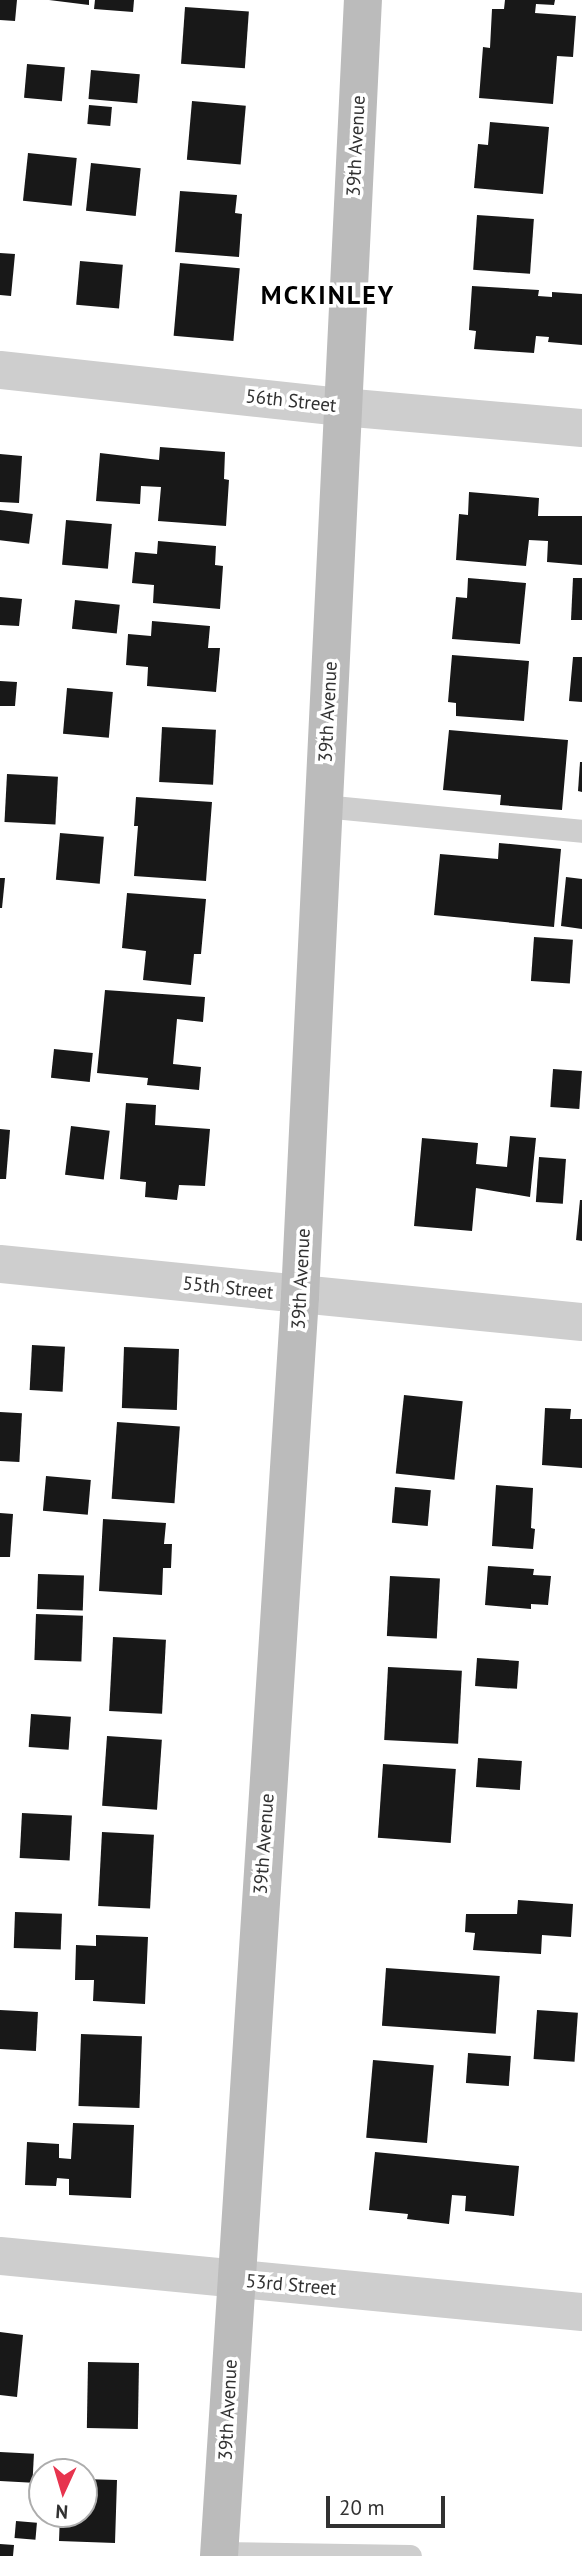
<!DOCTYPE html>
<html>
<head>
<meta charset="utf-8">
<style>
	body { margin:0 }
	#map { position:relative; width:582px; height:2556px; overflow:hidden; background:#fff; font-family:"PT Sans",sans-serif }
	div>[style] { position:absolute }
	.building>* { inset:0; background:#181818; transform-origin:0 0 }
	.lane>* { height:23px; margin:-11.5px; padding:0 11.5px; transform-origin:11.5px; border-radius:11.5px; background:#cecece }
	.street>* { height:38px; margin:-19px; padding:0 19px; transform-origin:19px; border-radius:19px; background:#cecece }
	.secondary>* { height:38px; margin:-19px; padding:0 19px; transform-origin:19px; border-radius:19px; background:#bbb }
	span { translate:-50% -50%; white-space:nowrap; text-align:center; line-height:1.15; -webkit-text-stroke:7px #fff; paint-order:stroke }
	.street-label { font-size:19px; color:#313131 }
	.district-label { font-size:26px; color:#000; font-weight:700; letter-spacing:2px }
	.north { position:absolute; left:28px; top:2458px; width:70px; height:70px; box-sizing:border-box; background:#fff; border:2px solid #adadad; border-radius:50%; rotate:184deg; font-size:19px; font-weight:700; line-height:28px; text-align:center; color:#313131 }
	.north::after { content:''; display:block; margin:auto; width:24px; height:32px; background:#e7344e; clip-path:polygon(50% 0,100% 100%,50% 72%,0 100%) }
	.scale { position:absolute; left:326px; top:2496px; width:119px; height:32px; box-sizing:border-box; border:4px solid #313131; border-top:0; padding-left:9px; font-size:21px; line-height:24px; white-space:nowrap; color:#313131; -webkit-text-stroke:5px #fff; paint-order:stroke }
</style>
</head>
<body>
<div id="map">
	<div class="building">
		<div style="clip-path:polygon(0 0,17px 0,15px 21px,0 20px)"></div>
		<div style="clip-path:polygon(49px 0,89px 0,89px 5px)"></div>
		<div style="clip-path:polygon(95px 0,134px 0,133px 12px,94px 9px)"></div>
		<div style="clip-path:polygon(505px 0,555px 0,554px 5px,536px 4px,535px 13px,576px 16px,573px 57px,557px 56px,553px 104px,479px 98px,483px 47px,490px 48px,492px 9px,504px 9px)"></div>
		<div style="left:185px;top:7px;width:64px;height:57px;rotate:4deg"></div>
		<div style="left:27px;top:64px;width:38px;height:34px;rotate:5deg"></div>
		<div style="left:91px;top:70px;width:49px;height:29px;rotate:5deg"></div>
		<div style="left:192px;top:101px;width:54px;height:59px;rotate:5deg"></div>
		<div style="left:89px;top:105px;width:23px;height:19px;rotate:5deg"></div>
		<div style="clip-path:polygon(490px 122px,549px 127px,543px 194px,474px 188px,478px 144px,488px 145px)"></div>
		<div style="left:28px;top:153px;width:49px;height:48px;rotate:6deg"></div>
		<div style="left:91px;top:163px;width:50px;height:48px;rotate:6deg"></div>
		<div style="clip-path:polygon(180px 191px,237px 195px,235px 213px,242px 214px,239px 257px,175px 252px)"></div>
		<div style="left:477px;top:215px;width:57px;height:55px;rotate:4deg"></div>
		<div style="clip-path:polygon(0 253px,15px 254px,11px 296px,0 295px)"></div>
		<div style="left:80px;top:261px;width:43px;height:44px;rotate:5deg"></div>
		<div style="left:180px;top:263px;width:60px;height:73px;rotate:5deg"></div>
		<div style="clip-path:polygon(472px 286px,539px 290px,538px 296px,552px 297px,552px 292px,582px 294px,582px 345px,548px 342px,549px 337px,536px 336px,534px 353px,474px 349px,476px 331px,469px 330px)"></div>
		<div style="clip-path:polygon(160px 447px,225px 452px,224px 479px,229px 480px,226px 526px,158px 521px,161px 487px,141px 486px,140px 504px,96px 501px,100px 453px,159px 460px)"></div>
		<div style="clip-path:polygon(0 454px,22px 456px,19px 503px,0 502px)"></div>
		<div style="clip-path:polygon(469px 492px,539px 498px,538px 516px,582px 516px,582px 565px,547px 562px,548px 541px,529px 540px,526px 566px,456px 560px,459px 514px,468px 515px)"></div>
		<div style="left:0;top:510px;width:33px;height:30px;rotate:7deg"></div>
		<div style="left:66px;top:520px;width:46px;height:45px;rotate:5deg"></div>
		<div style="clip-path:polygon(158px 541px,216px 546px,215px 565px,223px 566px,220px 609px,153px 603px,154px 585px,132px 583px,135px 552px,157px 554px)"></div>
		<div style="clip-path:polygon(468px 578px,526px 583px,520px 644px,452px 639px,456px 597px,467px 598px)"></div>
		<div style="clip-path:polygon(573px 578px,582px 578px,582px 620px,571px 620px)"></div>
		<div style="clip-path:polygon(0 597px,22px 599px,19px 626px,0 625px)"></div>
		<div style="left:75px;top:600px;width:45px;height:29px;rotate:6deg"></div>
		<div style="clip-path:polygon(152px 621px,210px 626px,208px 648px,220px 648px,216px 692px,147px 686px,148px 667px,126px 665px,128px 634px,151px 636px)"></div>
		<div style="clip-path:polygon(452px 655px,529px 661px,524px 721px,456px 716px,456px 703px,448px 702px)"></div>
		<div style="clip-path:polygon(573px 657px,582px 657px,582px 702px,569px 701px)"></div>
		<div style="clip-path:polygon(0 681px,17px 682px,15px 706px,0 706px)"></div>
		<div style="left:67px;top:688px;width:46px;height:46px;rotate:5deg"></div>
		<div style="left:162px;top:727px;width:54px;height:55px;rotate:3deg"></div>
		<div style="clip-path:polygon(449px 730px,568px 740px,562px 810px,500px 805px,501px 795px,443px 790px)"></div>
		<div style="clip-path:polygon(580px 762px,582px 762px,582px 792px,578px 791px)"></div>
		<div style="left:7px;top:774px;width:51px;height:48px;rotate:3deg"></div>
		<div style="clip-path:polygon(136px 797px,212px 802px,206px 881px,134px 876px,138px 826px,134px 826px)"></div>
		<div style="left:60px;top:833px;width:44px;height:47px;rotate:5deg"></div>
		<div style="clip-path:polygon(499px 843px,561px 849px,554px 927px,434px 915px,440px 854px,498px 859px)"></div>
		<div style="clip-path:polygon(566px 877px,582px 879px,582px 929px,561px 926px)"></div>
		<div style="clip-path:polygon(0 878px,5px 878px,2px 908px,0 908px)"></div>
		<div style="clip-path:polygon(127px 893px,206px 899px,201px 954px,194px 954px,191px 985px,143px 980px,146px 951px,122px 948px)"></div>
		<div style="left:534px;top:937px;width:39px;height:44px;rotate:4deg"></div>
		<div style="clip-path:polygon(105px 990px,205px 997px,203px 1022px,177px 1019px,173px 1064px,201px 1067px,199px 1090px,147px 1085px,148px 1078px,97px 1073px)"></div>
		<div style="left:54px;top:1049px;width:39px;height:29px;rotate:6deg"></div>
		<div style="left:553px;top:1069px;width:29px;height:38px;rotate:4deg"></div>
		<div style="clip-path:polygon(126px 1103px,156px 1105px,155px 1125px,210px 1129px,205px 1186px,179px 1185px,177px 1200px,145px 1197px,146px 1182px,120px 1179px)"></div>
		<div style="left:71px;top:1126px;width:39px;height:49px;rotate:7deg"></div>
		<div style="clip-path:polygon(0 1129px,10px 1130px,6px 1179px,0 1179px)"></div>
		<div style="clip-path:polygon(510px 1136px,536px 1138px,530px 1197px,476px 1188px,472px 1231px,414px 1226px,422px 1138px,478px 1143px,476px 1164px,507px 1167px)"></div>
		<div style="left:539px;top:1157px;width:27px;height:45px;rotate:4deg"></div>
		<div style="clip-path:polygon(580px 1200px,582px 1200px,582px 1241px,576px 1240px)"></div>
		<div style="left:32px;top:1345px;width:33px;height:45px;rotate:3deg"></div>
		<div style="left:124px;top:1347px;width:55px;height:61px;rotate:2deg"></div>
		<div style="left:404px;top:1395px;width:59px;height:79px;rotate:6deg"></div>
		<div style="clip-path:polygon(545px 1408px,571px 1409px,570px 1419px,582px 1419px,582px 1468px,542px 1465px)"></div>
		<div style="left:0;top:1412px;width:22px;height:49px;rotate:3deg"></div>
		<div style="left:117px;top:1422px;width:63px;height:77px;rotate:4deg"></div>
		<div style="left:46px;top:1476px;width:45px;height:35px;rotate:5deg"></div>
		<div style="clip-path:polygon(496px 1485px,533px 1488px,531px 1528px,535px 1529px,533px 1549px,492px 1546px)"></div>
		<div style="left:395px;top:1487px;width:36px;height:36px;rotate:5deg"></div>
		<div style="clip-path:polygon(0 1513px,13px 1514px,10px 1557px,0 1557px)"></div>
		<div style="clip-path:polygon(103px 1519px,166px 1523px,164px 1544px,172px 1544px,171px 1568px,163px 1568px,162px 1595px,99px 1591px)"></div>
		<div style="clip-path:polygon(488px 1566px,534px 1569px,533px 1575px,551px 1576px,548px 1605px,531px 1604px,531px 1609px,485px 1605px)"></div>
		<div style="left:38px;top:1574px;width:46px;height:35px;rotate:2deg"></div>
		<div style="left:390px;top:1576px;width:50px;height:60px;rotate:3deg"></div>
		<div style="left:36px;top:1614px;width:47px;height:46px;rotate:2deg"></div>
		<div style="left:113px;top:1637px;width:53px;height:74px;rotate:3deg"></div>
		<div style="left:477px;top:1658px;width:42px;height:28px;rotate:4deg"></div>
		<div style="left:388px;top:1667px;width:74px;height:73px;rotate:3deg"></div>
		<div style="left:31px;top:1714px;width:40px;height:33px;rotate:4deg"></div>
		<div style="left:107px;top:1736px;width:55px;height:70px;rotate:4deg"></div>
		<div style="left:478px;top:1758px;width:44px;height:29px;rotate:4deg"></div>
		<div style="left:383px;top:1764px;width:73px;height:74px;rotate:4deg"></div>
		<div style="left:22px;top:1813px;width:50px;height:45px;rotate:3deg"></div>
		<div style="left:102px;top:1832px;width:52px;height:74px;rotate:3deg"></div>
		<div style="clip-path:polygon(518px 1900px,573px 1904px,571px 1937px,542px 1935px,541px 1954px,473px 1950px,475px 1933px,465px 1932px,466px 1914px,517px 1914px)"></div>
		<div style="left:15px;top:1912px;width:47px;height:36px;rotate:2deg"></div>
		<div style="clip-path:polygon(96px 1935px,148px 1937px,145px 2004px,93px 2001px,94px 1980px,75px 1980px,76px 1945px,96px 1946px)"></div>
		<div style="left:386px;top:1968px;width:114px;height:58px;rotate:4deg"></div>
		<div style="left:0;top:2010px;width:38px;height:39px;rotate:3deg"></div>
		<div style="left:537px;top:2010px;width:41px;height:49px;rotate:4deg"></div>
		<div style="left:81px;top:2034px;width:61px;height:72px;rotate:2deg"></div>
		<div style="left:468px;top:2053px;width:43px;height:30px;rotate:4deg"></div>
		<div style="left:373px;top:2060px;width:61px;height:78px;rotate:5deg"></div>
		<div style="clip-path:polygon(73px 2123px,134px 2125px,131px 2198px,69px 2195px,69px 2179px,57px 2178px,56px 2186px,25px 2185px,27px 2142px,59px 2144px,59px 2158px,71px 2159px)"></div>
		<div style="clip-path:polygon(375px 2152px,519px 2166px,514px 2216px,465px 2211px,466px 2196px,452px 2195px,449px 2224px,407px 2219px,408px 2214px,369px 2210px)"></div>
		<div style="clip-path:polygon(0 2332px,23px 2335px,17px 2397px,0 2395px)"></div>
		<div style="left:88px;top:2362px;width:51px;height:66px;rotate:1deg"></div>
		<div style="left:0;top:2452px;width:34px;height:29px;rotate:3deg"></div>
		<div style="clip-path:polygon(84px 2479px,117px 2480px,115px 2543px,59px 2541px,60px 2514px,84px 2514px)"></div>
		<div style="left:16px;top:2521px;width:21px;height:17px;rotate:5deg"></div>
		<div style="clip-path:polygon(0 2544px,14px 2545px,13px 2556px,0 2556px)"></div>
	</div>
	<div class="lane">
		<div style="left:323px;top:806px;width:260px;rotate:5.5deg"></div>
		<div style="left:219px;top:2553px;width:191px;rotate:0.9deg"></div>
	</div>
	<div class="street">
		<div style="left:0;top:370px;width:344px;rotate:6.2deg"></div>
		<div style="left:342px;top:407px;width:241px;rotate:5deg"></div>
		<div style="left:0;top:1264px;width:585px;rotate:5.69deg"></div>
		<div style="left:0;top:2256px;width:585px;rotate:5.5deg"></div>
	</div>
	<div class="secondary">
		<div style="left:219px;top:2556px;width:1263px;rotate:-86.32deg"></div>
		<div style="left:300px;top:1296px;width:1298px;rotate:-87.22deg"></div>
	</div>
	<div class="street-label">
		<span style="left:356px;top:146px;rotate:-87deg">39th Avenue</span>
		<span style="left:291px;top:401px;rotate:6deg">56th Street</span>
		<span style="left:328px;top:712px;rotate:-87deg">39th Avenue</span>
		<span style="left:301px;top:1279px;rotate:-87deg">39th Avenue</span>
		<span style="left:228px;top:1288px;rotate:6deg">55th Street</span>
		<span style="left:264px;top:1844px;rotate:-86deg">39th Avenue</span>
		<span style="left:291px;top:2285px;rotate:5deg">53rd Street</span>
		<span style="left:228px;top:2410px;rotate:-87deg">39th Avenue</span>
	</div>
	<div class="district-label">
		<span style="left:328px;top:295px">MCKINLEY</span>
	</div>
	<div class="north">N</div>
	<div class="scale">20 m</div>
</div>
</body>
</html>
